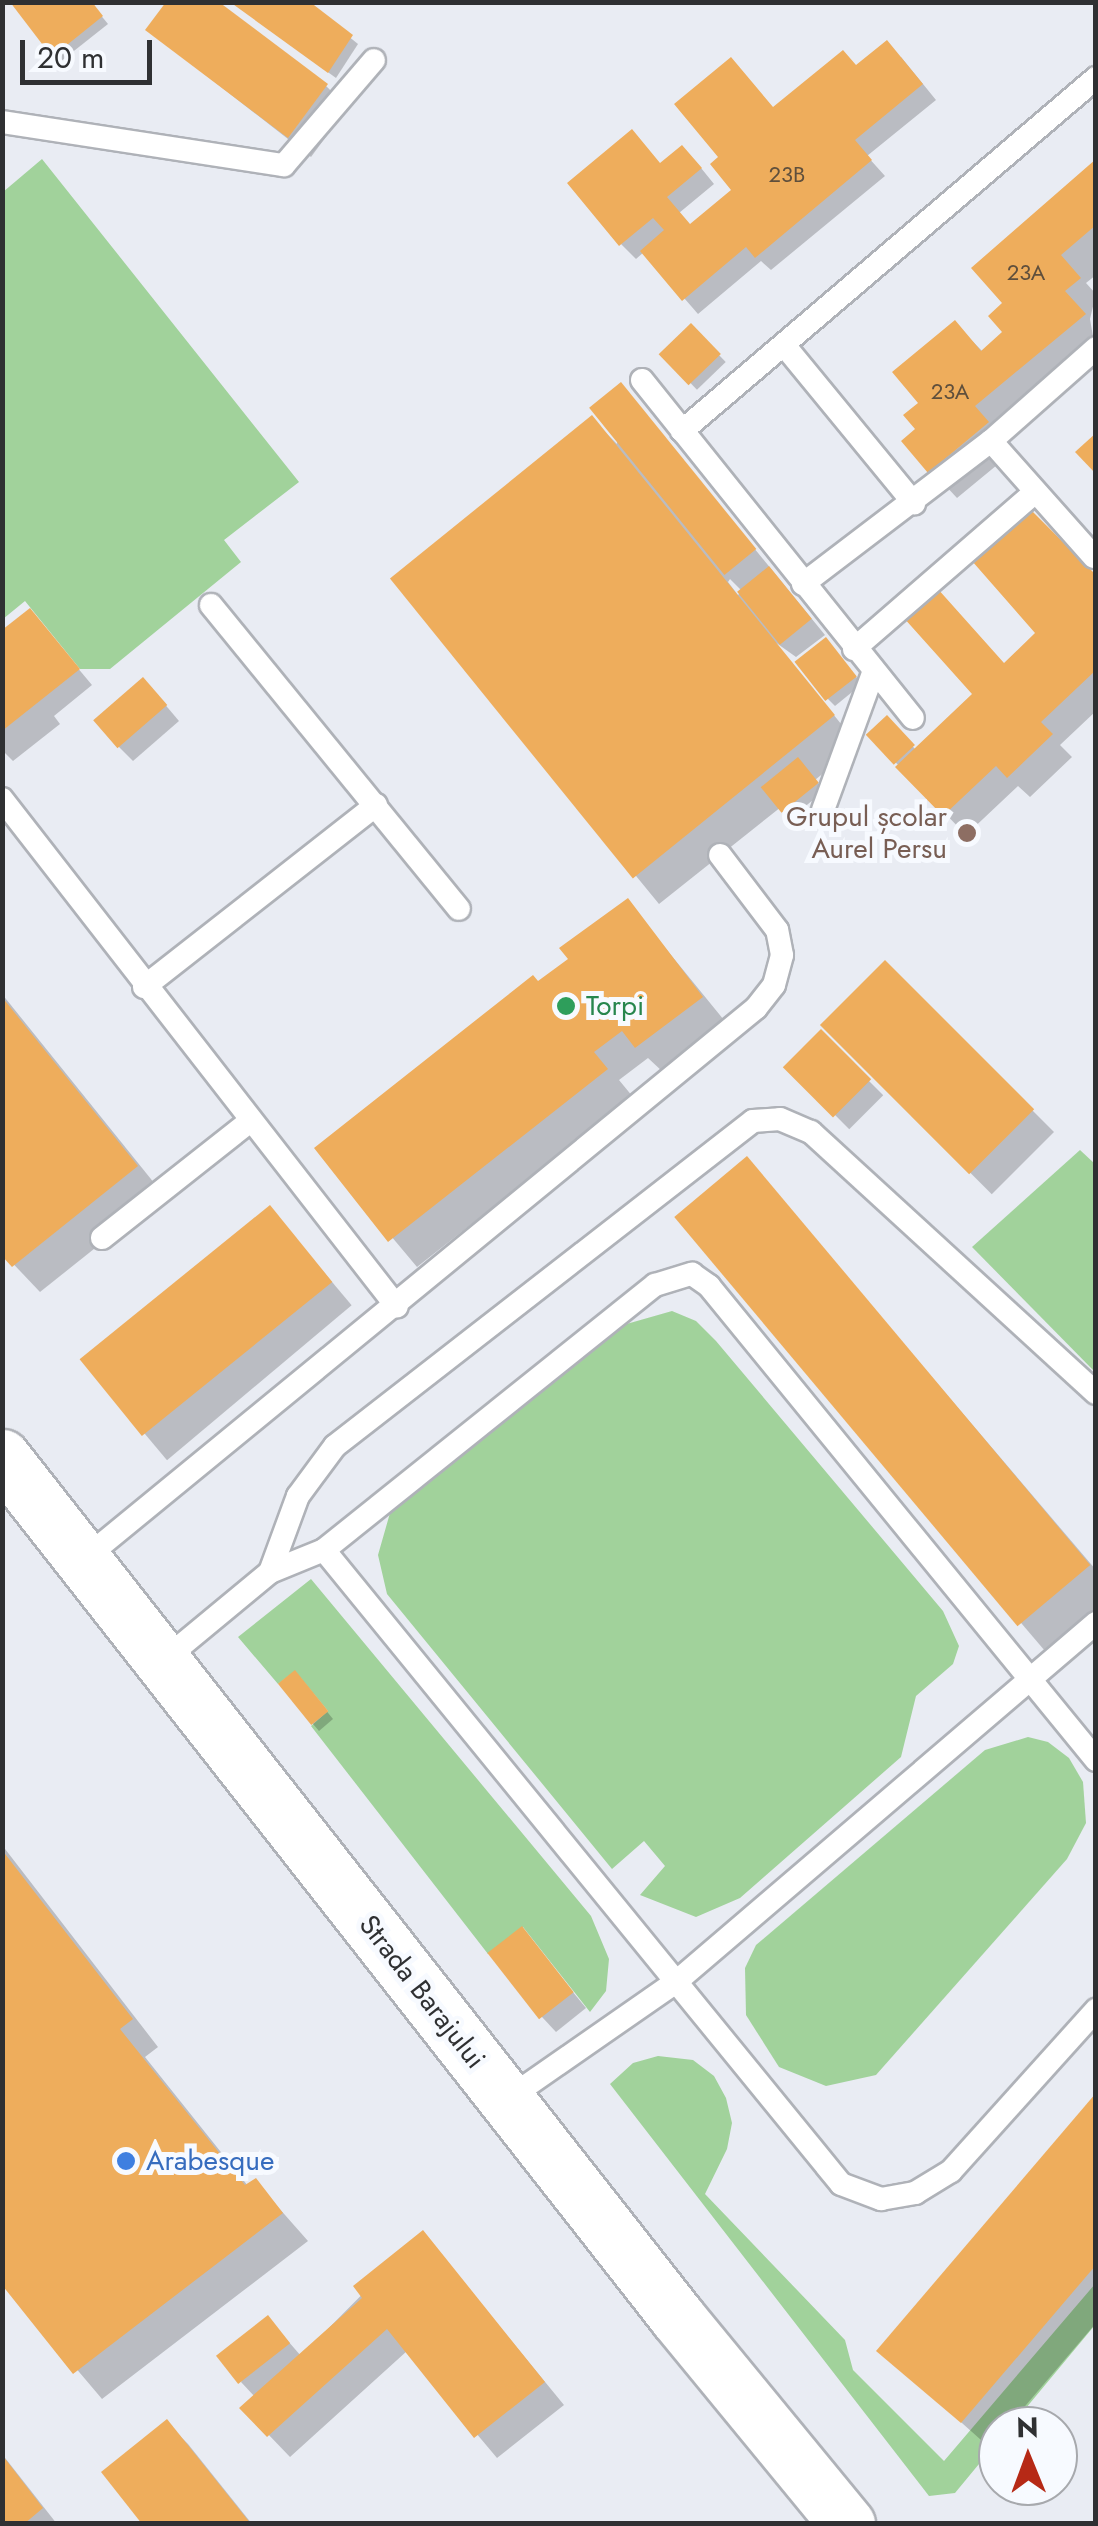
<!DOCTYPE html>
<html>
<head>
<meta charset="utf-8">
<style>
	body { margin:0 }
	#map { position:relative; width:1098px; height:2526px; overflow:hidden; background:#e9ecf3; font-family:Jost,sans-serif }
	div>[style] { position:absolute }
	.green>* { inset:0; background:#a1d29b }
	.shadow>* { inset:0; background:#0003; transform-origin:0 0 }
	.building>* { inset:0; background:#eead5c; transform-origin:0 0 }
	.roads { filter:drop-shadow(2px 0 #afb2b8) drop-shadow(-2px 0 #afb2b8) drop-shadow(0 2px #afb2b8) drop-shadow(0 -2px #afb2b8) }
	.service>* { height:22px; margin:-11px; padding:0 11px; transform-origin:11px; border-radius:11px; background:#fff }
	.secondary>* { height:55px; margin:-27.5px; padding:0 27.5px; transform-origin:27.5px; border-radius:27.5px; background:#fff }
	.dots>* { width:28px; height:28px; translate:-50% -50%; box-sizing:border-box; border:5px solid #f7faff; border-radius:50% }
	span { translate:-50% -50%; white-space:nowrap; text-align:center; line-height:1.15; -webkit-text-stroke:10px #f7faff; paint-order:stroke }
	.number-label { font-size:22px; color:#5f4f3c }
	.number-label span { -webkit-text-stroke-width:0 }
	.education-label { font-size:28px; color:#785e54 }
	.right { translate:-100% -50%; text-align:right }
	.leisure-label { font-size:28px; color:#27864d }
	.left { translate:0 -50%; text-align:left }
	.street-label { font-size:28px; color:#2f3032 }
	.shop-label { font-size:28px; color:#366cbe }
	.frame { position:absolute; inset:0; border:5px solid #2f3032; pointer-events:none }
	.north { position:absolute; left:978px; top:2406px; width:100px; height:100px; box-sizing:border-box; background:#f7faff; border:2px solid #a7a9ad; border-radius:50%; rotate:359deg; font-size:28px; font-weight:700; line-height:40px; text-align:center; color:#2f3032 }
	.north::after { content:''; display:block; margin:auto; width:35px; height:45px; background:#b62916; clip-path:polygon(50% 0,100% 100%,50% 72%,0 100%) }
	.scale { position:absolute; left:20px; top:40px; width:132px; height:45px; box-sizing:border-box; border:5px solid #2f3032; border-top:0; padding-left:12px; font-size:30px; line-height:35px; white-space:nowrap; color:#2f3032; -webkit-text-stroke:8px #f7faff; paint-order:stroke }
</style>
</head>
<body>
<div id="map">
	<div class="green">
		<div style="clip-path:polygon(42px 159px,299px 482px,224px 540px,241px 562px,110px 669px,80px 669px,25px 601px,3px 619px,3px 192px)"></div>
		<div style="clip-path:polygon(1080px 1150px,1095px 1164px,1095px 1372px,972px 1247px)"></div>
		<div style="clip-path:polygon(672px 1311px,696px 1321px,716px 1341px,943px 1611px,959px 1646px,953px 1664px,916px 1696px,901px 1757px,740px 1898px,696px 1917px,640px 1895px,665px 1866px,644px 1841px,612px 1869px,387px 1594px,378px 1555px,390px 1513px,406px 1496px,623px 1325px)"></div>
		<div style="clip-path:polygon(311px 1579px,591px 1916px,609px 1959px,606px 1991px,590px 2012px,523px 1927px,488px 1954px,311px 1726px,328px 1711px,295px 1671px,278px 1684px,238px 1637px)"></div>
		<div style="clip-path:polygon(1028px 1737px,1048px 1742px,1069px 1758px,1083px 1782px,1086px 1823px,1067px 1859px,876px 2075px,826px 2086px,779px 2067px,746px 2015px,745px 1968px,756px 1945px,985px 1750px)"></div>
		<div style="clip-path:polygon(658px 2056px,693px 2060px,714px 2076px,726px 2098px,732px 2123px,727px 2149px,705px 2194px,845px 2340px,853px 2370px,944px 2461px,1095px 2284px,1095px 2325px,1011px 2426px,998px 2426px,998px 2441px,955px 2493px,929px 2496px,610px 2084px,633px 2063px)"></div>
	</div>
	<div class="shadow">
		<div style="clip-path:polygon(90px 2px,108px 24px,60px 62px,53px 56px)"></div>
		<div style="clip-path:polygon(231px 2px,306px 2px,358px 44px,336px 78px)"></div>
		<div style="clip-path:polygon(148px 30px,326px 86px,348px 107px,311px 157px)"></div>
		<div style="clip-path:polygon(901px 57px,936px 100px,867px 156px,885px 176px,771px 270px,761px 261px,698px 314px,644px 252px,636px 259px,621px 244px,662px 165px,697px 163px,714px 184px,679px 213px,691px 226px,735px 190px,774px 110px)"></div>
		<div style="clip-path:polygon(1096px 163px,1096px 275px,1086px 283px,1096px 294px,1090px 319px,1096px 354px,1000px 435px,1014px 451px,957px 498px,904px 441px,918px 429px,921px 403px,955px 323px,983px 352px,1006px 332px,1005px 304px)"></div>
		<div style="left:691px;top:326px;width:50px;height:40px;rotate:46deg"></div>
		<div style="clip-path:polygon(evenodd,621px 385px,825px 635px,796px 657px,775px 642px,858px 745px,815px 780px,824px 791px,791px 818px,781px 807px,659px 904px,392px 578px,592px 419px,617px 444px,621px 385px,730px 579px,742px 591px,738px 595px,728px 582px,730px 579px)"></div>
		<div style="clip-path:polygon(1096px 578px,1096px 711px,1060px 745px,1072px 757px,1030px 797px,1018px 786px,966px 835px,869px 735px,887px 719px,916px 750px)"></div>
		<div style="clip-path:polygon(30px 611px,92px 685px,54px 716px,60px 724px,13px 761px,2px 750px,2px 633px)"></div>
		<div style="clip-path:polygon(832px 647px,862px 684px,835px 706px,828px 699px)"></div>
		<div style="clip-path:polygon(157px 695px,179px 721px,133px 761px,118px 746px)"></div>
		<div style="clip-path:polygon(627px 901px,728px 1025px,664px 1073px,648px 1058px,619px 1080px,633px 1097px,417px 1267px,318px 1149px,571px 960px)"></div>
		<div style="left:885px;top:963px;width:239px;height:88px;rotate:45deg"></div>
		<div style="clip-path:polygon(2px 994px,163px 1194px,40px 1292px,2px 1252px)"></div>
		<div style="left:821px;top:1033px;width:88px;height:48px;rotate:45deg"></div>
		<div style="clip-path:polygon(747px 1160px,1096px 1570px,1096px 1609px,1045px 1651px,677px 1218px)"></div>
		<div style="left:270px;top:1208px;width:127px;height:241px;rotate:50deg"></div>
		<div style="clip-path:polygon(302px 1681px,333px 1719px,319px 1731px,313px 1724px)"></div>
		<div style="clip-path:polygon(2px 1845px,158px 2047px,145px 2057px,248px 2186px,255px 2181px,308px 2241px,102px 2399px,2px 2281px)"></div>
		<div style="clip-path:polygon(522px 1930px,586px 2008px,556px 2032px,542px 2017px)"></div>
		<div style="clip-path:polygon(1096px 2096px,1096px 2323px,1008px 2426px,998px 2426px,990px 2448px,880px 2350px)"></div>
		<div style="clip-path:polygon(423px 2233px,564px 2405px,497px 2458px,407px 2351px,290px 2457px,243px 2408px,255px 2397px,241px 2382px,268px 2318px,301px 2356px)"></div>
		<div style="clip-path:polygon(166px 2422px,188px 2444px,252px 2524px,146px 2524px)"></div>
		<div style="clip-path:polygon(2px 2454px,57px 2524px,2px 2524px)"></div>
	</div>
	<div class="building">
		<div style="clip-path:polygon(10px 2px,92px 2px,103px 16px,52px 57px)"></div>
		<div style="clip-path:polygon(166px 2px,219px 2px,328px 84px,288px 138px,145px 30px)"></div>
		<div style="clip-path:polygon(230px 2px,310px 2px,353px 35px,328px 73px)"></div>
		<div style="clip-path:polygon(887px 40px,923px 84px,855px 140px,872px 160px,755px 258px,746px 247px,682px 301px,640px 251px,664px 230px,653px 218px,619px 246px,567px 183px,632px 129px,660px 163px,682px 145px,702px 168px,667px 197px,690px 224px,731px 190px,710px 164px,718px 157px,674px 104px,731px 57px,773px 107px,843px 50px,856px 65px)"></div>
		<div style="clip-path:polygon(1096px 159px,1096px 225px,1061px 255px,1081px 278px,1065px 291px,1086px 314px,975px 406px,989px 422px,928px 473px,901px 441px,915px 429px,903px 415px,918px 403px,892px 372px,955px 320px,981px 351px,1002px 332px,988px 316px,1002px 303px,971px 268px)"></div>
		<div style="left:691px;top:323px;width:43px;height:45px;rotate:46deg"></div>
		<div style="left:621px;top:382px;width:215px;height:41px;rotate:51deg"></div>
		<div style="left:592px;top:415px;width:386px;height:260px;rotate:51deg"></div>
		<div style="clip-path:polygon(1096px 433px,1096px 474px,1075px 452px)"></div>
		<div style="clip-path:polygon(1031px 510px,1096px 575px,1096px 670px,1041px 722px,1053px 734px,1007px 778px,996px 766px,943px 816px,895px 767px,972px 694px,903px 617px,937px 588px,1004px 663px,1035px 633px,972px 561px)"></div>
		<div style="left:769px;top:566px;width:68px;height:41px;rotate:51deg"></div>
		<div style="clip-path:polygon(30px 608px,80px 669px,2px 731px,2px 630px)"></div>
		<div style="left:826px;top:637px;width:50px;height:40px;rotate:52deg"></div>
		<div style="left:143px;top:677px;width:37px;height:66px;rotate:49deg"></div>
		<div style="left:887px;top:715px;width:41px;height:29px;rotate:47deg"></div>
		<div style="left:798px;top:757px;width:33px;height:48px;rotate:51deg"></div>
		<div style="clip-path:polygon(628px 898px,703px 997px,635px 1048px,622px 1031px,594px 1052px,608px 1069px,388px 1242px,314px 1148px,533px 975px,538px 981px,568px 959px,559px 948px)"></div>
		<div style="left:885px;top:960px;width:211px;height:92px;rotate:45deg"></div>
		<div style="clip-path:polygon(2px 997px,138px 1166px,12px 1267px,2px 1256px)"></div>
		<div style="left:821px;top:1029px;width:71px;height:54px;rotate:45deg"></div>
		<div style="left:747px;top:1156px;width:534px;height:95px;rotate:50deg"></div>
		<div style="left:270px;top:1205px;width:99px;height:245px;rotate:51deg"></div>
		<div style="left:295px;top:1670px;width:53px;height:22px;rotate:51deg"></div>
		<div style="clip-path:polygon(2px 1850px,133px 2019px,120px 2029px,245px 2185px,256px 2178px,283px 2213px,73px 2374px,2px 2285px)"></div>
		<div style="left:522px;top:1926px;width:84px;height:44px;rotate:52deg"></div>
		<div style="clip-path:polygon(1096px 2093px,1096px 2265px,961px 2423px,876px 2351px)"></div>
		<div style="clip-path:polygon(423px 2230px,545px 2382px,474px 2438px,387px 2329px,267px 2437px,239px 2408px,362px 2298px,353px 2286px)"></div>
		<div style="left:268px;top:2315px;width:36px;height:66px;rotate:52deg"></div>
		<div style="clip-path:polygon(167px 2419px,251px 2524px,142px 2524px,101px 2472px)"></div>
		<div style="clip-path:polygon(3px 2456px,43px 2508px,24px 2524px,3px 2524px)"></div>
	</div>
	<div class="roads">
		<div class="service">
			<div style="left:2px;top:122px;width:285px;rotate:8.7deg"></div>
			<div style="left:284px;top:165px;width:138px;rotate:-49.4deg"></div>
			<div style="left:784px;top:345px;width:205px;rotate:50.6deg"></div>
			<div style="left:642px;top:380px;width:433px;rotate:51.3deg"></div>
			<div style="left:682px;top:431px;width:544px;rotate:-40.45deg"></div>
			<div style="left:991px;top:441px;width:155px;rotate:48.4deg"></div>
			<div style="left:803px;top:584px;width:236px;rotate:-37.3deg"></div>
			<div style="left:991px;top:441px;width:140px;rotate:-41.5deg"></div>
			<div style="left:211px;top:605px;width:392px;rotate:50.8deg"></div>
			<div style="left:854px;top:649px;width:238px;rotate:-40.9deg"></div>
			<div style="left:2px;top:799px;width:643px;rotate:52.13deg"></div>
			<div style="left:823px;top:810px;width:146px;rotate:-69.9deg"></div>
			<div style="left:144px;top:987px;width:295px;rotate:-38.1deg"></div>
			<div style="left:102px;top:1238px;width:189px;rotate:-38.3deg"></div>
			<div style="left:324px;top:1550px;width:818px;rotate:50.8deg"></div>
			<div style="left:841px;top:2184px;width:43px;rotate:20.6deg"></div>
			<div style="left:881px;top:2199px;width:35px;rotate:-10deg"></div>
			<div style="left:915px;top:2193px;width:42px;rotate:-31.4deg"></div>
			<div style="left:951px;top:2171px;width:217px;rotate:-48deg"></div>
			<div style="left:84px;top:1559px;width:869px;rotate:-39.35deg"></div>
			<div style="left:756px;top:1008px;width:29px;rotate:-52deg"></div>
			<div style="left:774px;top:985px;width:31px;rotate:-75deg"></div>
			<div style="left:782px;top:955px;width:25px;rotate:-101deg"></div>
			<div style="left:777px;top:930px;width:94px;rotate:-127.2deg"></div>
			<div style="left:270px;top:1572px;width:81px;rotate:-69.8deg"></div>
			<div style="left:298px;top:1496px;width:62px;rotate:-53.5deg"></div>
			<div style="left:335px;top:1446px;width:529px;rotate:-37.87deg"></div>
			<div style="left:753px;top:1121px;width:27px;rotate:-4deg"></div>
			<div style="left:780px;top:1119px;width:34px;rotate:23deg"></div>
			<div style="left:811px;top:1132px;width:386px;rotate:42.5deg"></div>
			<div style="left:165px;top:1659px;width:136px;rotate:-39.6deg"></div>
			<div style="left:270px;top:1572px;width:58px;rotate:-22.2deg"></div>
			<div style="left:324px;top:1550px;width:424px;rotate:-38.7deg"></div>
			<div style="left:655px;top:1285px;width:39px;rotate:-17deg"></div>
			<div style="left:692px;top:1274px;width:21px;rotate:35deg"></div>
			<div style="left:709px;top:1286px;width:612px;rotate:50.77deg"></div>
			<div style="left:506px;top:2100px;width:207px;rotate:-34.8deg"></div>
			<div style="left:676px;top:1982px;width:553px;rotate:-40.52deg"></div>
		</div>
		<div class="secondary">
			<div style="left:2px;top:1457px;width:1093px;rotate:51.87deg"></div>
			<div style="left:677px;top:2317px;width:268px;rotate:50.6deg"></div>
		</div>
	</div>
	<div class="dots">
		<div style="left:967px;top:833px;background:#8d6e63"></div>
		<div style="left:566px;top:1006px;background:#2e9e5b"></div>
		<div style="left:126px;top:2161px;background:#3f7fe0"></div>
	</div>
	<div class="number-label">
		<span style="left:787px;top:175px">23B</span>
		<span style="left:1026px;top:273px">23A</span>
		<span style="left:950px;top:392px">23A</span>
	</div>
	<div class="education-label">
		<span class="right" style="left:947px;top:833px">Grupul școlar<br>Aurel Persu</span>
	</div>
	<div class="leisure-label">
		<span class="left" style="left:586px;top:1006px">Torpi</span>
	</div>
	<div class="street-label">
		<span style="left:422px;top:1992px;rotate:52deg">Strada Barajului</span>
	</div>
	<div class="shop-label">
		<span class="left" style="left:146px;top:2161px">Arabesque</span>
	</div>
	<div class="frame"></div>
	<div class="north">N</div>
	<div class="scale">20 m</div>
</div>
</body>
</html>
